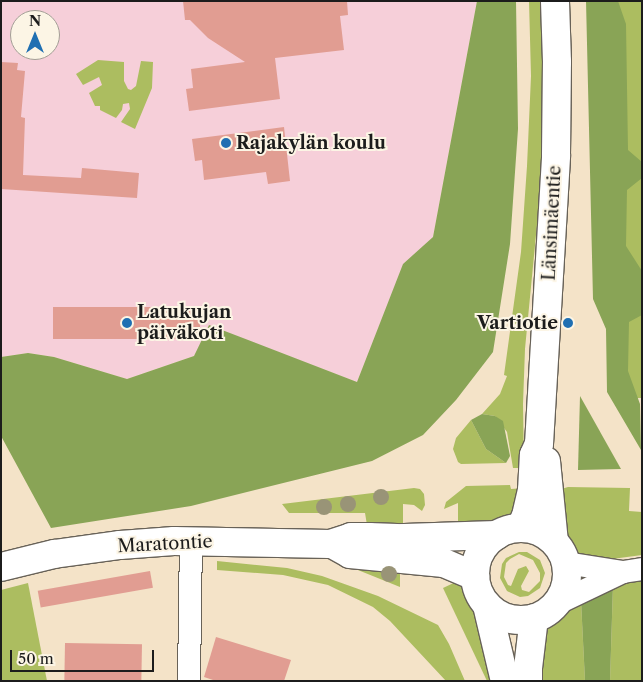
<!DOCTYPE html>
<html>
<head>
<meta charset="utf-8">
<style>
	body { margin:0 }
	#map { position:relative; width:643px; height:682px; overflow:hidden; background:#f4e3c8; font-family:"Libre Caslon Text",serif }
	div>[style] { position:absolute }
	.built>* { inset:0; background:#f6cfd9 }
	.green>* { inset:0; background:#acbd60 }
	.forest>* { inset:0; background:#89a456 }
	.building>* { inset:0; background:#e19d92; transform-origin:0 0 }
	.roads { filter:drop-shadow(1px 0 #686258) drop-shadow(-1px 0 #686258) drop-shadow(0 1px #686258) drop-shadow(0 -1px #686258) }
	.minor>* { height:22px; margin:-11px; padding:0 11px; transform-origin:11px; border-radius:11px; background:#fff }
	.major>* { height:28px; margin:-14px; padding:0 14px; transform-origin:14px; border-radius:14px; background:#fff }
	.major>.ring { margin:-14px; padding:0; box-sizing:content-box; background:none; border:28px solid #fff; border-radius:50% }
	.trees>* { width:16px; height:16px; margin:-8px; border-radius:50%; background:#999477 }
	.dots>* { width:14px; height:14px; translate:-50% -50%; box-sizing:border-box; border:2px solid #fcf5e5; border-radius:50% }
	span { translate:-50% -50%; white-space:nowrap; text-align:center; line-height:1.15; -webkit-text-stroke:4px #fcf5e5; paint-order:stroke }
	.poi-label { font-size:18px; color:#1c1c1c; font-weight:700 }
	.left { translate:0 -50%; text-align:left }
	.right { translate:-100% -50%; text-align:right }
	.street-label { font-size:18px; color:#1c1c1c }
	.frame { position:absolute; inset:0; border:2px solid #1c1c1c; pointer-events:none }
	.north { position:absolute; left:10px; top:10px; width:50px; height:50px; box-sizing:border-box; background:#fcf5e5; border:1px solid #a29e95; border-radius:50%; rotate:0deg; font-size:14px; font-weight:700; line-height:20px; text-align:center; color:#1c1c1c }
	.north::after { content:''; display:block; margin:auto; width:18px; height:22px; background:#1f6fb2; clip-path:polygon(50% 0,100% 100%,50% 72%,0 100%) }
	.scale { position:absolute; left:10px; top:650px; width:144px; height:22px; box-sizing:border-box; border:2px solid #1c1c1c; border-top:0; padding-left:6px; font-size:15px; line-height:18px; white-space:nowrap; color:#1c1c1c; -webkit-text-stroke:4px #fcf5e5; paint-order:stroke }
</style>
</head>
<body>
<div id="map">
	<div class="built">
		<div style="clip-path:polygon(evenodd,1px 1px,477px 1px,433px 237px,403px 265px,357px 382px,210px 326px,194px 356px,127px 379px,54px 357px,28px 353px,1px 357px,1px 1px,20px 20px,50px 20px,50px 50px,20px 50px,20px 20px)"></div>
	</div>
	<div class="green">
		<div style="clip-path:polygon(529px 1px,543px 1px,544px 152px,525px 349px,523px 404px,524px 468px,513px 468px,507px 432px,495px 416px,482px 414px,500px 394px,507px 376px,504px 375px,521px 252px,527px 166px,531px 76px)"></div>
		<div style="clip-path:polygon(601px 1px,642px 1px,642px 398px,637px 398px,628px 378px)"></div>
		<div style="clip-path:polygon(98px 60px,124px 62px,124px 81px,128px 89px,131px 90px,136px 86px,141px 61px,153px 62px,152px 88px,135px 129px,121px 122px,130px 109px,129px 103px,123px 104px,122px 110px,116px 118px,100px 110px,100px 106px,95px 106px,89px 93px,102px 85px,99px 77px,83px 85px,76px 74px)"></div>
		<div style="clip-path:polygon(471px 420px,486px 449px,506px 463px,461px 464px,458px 462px,453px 449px,456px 438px)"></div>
		<div style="clip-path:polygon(510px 485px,511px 489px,525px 488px,515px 512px,493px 526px,458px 527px,458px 503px,444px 509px,446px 502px,466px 486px)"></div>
		<div style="clip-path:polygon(568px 487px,630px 488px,629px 511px,642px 512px,642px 555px,597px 561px,585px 559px,575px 552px,566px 543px,558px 490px)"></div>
		<div style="clip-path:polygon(414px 488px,420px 489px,424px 494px,425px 505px,422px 511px,414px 505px,403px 504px,403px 528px,367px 525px,365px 513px,289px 513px,282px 504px)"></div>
		<div style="clip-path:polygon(evenodd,519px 552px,527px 552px,540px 560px,545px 573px,540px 588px,528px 596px,520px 597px,507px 591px,500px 578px,502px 564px,506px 558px,519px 552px,519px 554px,533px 560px,540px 573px,540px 581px,529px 592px,522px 590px,521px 586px,529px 571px,526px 566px,518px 569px,511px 586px,508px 585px,504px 577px,506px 563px,510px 559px,519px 554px)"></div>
		<div style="clip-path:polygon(217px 561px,287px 568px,322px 576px,378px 596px,438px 625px,449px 644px,465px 681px,446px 681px,390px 621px,373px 607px,328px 585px,283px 575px,217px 570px)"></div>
		<div style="clip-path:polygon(348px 566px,400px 568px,400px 587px)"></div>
		<div style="clip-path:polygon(642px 579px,642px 681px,610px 681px,613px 585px)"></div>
		<div style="clip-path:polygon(460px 580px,468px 592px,498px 681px,487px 681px,443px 588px)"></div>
		<div style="clip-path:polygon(28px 583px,47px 681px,1px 681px,1px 590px)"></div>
		<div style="clip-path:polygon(581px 601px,585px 681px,537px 681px,545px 625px,559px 614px)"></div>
	</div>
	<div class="forest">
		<div style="clip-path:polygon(477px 1px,516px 1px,518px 129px,510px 244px,493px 352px,456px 400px,423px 435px,372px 461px,191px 506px,51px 528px,1px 436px,1px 357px,28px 353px,54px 357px,127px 379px,194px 356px,209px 325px,357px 382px,403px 264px,433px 237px)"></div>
		<div style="clip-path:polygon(586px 1px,618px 1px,626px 24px,628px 150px,642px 162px,642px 178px,627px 190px,626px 246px,642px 271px,642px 315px,629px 322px,628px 371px,640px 404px,641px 450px,607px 392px,606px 329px,593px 299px)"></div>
		<div style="clip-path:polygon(580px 396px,621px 469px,578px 470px)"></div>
		<div style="clip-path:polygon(482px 414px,495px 416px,503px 421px,510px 456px,506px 463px,486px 449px,471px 420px)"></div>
		<div style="clip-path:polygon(613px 585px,610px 681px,585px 681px,581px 601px)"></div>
	</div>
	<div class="building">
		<div style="clip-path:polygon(183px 1px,347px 1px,348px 15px,340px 16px,344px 50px,275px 58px,280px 99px,189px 111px,186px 89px,193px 88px,191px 69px,245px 62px,208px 38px,190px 20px,185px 20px)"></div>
		<div style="clip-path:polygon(1px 62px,18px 63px,17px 70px,25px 71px,21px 117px,25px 118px,23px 175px,81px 178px,82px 168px,139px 173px,137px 198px,1px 189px)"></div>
		<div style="clip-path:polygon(284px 127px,290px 181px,268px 184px,266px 172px,204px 180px,202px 160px,195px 161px,192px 139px)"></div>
		<div style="left:53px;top:307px;width:147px;height:32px"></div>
		<div style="left:150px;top:571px;width:17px;height:114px;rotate:80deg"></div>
		<div style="clip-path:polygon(216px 637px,291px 660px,284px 681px,216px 681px,204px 677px)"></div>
		<div style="left:65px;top:643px;width:77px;height:38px;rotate:1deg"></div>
	</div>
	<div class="roads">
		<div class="minor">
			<div style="left:566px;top:563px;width:58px;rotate:9deg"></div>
			<div style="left:556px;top:604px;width:74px;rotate:-25.5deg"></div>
			<div style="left:623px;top:572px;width:19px;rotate:-9deg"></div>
			<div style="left:189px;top:681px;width:141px;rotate:-89.2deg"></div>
		</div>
		<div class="major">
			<div style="left:546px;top:461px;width:81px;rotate:84.4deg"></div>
			<div style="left:520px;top:528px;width:13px;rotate:-63deg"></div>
			<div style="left:526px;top:516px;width:26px;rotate:-77deg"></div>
			<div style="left:532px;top:491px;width:36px;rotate:-87deg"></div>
			<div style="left:534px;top:455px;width:12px;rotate:-66deg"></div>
			<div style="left:539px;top:444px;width:289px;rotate:-86.6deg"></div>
			<div style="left:556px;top:155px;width:93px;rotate:-89.4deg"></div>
			<div style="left:557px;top:62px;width:61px;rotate:-91.9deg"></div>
			<div class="ring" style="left:475px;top:528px;width:64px;height:64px"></div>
			<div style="left:334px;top:545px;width:18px;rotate:29deg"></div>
			<div style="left:350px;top:554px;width:94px;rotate:5.5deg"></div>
			<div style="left:444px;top:563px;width:34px;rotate:23deg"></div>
			<div style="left:1px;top:567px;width:55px;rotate:-13.8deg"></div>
			<div style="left:54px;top:554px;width:67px;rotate:-7.8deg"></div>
			<div style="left:120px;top:545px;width:54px;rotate:-4.2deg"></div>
			<div style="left:174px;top:541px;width:156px;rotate:1.1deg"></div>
			<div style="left:330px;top:544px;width:22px;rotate:-18deg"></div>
			<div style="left:351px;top:537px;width:18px"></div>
			<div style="left:369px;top:537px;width:35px;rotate:2deg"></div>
			<div style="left:404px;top:538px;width:93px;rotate:-1.8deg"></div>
			<div style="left:487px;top:605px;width:78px;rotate:76.7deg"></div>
			<div style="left:528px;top:681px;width:13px;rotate:-90deg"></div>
			<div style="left:528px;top:668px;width:50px;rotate:-83.2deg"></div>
		</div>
	</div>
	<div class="trees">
		<div style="left:381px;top:497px"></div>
		<div style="left:348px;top:504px"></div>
		<div style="left:324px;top:507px"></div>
		<div style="left:389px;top:574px"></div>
	</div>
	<div class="dots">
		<div style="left:226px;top:143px;background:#1f6fb2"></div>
		<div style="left:127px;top:323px;background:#1f6fb2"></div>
		<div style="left:568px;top:323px;background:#1f6fb2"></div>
	</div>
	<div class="poi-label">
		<span class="left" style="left:236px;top:143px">Rajakylän koulu</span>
		<span class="left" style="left:137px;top:323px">Latukujan<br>päiväkoti</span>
		<span class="right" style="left:558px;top:323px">Vartiotie</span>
	</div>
	<div class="street-label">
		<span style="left:552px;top:223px;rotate:-87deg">Länsimäentie</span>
		<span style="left:165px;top:544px;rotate:-3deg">Maratontie</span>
	</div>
	<div class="frame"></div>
	<div class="north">N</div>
	<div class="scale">50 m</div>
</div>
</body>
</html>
